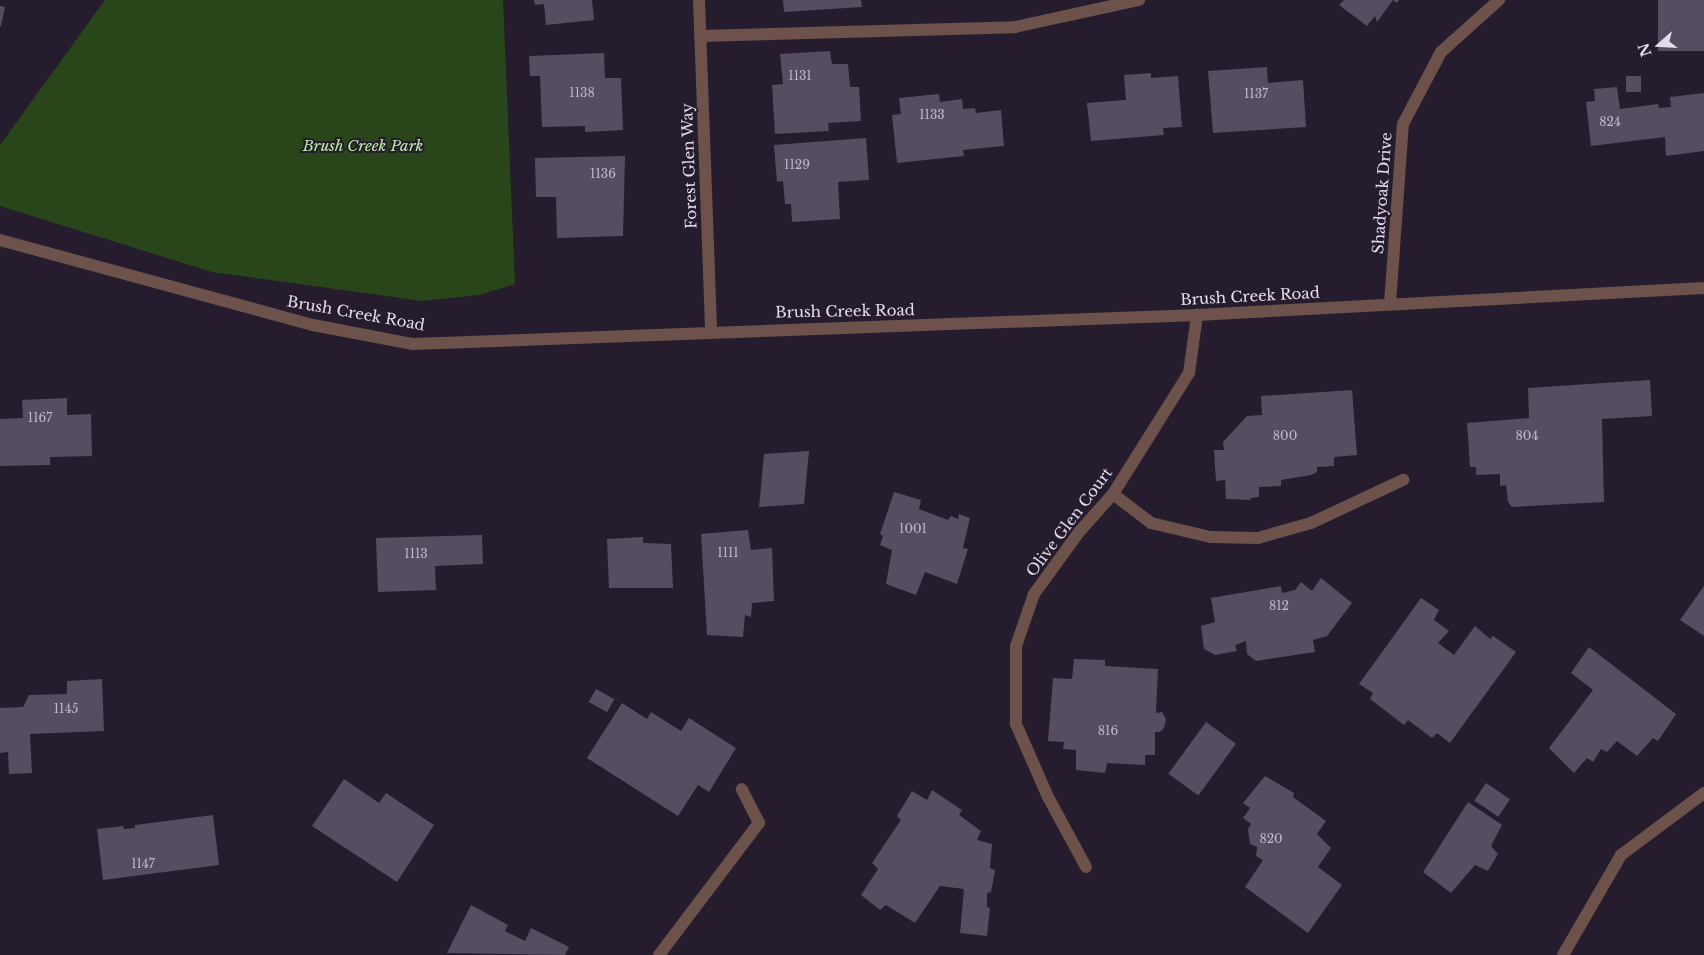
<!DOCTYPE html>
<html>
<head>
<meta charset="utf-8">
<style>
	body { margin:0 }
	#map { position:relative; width:1704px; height:955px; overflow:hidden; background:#251c2d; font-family:"Libre Baskerville",serif }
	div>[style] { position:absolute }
	.green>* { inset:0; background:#29461a }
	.building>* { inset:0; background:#574d61; transform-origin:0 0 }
	.minor>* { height:12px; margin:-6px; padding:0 6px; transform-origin:6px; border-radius:6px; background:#6c524a }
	span { translate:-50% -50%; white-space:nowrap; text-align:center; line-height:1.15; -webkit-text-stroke:4px #251c2d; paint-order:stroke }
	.number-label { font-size:12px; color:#c0b9c7 }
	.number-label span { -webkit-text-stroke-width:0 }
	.park-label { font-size:15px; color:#bbeea4; font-style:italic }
	.street-label { font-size:15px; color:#e3dde9 }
	.north { position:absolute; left:1634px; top:20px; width:50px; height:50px; -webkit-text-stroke:4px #251c2d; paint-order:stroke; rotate:251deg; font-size:14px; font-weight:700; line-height:20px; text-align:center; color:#e3dde9 }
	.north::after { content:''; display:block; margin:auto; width:18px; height:22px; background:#e3dde9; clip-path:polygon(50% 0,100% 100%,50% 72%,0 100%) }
</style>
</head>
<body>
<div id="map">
	<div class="green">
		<div style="clip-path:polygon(105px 0,503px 0,515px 284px,479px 295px,422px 301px,212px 272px,0 206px,0 145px)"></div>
	</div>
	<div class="building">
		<div style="clip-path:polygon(534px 0,592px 0,594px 20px,546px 25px,544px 4px,535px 5px)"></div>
		<div style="clip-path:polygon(783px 0,861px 0,862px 7px,784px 12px)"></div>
		<div style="clip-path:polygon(1344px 0,1399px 0,1397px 3px,1393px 0,1377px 22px,1375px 16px,1367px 26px,1339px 5px)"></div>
		<div style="left:1658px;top:0;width:46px;height:51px"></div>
		<div style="clip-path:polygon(0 6px,5px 7px,1px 26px,0 26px)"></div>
		<div style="clip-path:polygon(830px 51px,832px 64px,848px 64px,850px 87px,859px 87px,861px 121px,828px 123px,829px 131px,775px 134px,772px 85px,783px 84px,780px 54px)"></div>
		<div style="clip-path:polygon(604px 53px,605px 78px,621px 78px,623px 130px,585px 132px,585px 126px,542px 127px,540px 76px,530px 76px,529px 56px)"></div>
		<div style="clip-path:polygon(1267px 67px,1268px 83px,1303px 80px,1306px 127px,1213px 133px,1208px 71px)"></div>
		<div style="clip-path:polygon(1151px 73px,1151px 78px,1178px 76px,1182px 127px,1163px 128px,1164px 135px,1091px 141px,1087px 103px,1126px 100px,1124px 75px)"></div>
		<div style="left:1626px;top:76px;width:15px;height:16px"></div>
		<div style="clip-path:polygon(1617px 87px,1620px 109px,1658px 104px,1659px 108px,1671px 107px,1670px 97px,1704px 93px,1704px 151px,1666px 156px,1665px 137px,1591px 146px,1586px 102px,1595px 101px,1594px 89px)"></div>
		<div style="clip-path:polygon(939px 94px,940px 102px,962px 99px,963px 109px,975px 108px,976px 113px,1001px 110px,1004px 146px,963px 150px,964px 156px,897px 163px,892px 115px,901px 114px,899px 98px)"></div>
		<div style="clip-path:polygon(866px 138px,869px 180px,838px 182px,840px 219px,792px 222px,791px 204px,785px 204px,783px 181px,777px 182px,774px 145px)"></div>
		<div style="clip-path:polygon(625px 156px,623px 236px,557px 238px,556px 197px,536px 197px,535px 158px)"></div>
		<div style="clip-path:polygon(1650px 380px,1652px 416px,1602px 419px,1604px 502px,1512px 507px,1508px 502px,1506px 485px,1500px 486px,1500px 474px,1476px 475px,1476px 467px,1470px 467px,1467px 423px,1529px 418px,1528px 388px)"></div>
		<div style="clip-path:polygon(1352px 390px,1357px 455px,1334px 457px,1334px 466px,1317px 467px,1317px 472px,1311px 475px,1281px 480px,1281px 486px,1259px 487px,1259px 497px,1250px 498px,1251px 500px,1226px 499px,1225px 480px,1216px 481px,1214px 450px,1224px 450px,1223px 442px,1247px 416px,1262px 415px,1261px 396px)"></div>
		<div style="clip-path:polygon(67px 398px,67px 415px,91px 414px,92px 456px,50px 457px,50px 465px,0 466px,0 419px,23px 418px,22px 400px)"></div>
		<div style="clip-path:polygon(809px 451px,804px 504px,759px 507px,764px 454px)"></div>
		<div style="clip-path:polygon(894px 492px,921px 500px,919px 509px,948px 520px,951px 516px,958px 519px,959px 514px,970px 518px,963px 548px,968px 549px,957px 584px,925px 572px,916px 595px,886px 584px,892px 550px,880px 545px,883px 536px,880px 534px)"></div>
		<div style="clip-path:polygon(748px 530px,751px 550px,772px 548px,774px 601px,752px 603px,751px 617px,745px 615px,743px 637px,707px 635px,701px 534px)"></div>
		<div style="clip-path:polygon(482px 535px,483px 564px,435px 566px,436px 590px,378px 592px,376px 538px)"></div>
		<div style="clip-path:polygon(643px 537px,643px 543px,671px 544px,673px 588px,609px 588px,607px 539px)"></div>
		<div style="clip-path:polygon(1321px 578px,1352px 603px,1327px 636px,1313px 640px,1315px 652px,1256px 661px,1247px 654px,1246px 641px,1235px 645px,1237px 651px,1215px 655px,1204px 649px,1201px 626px,1215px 622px,1211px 598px,1281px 586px,1282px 593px,1295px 590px,1301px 582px,1312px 591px)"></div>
		<div style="clip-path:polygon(1704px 586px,1704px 636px,1680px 620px)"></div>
		<div style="clip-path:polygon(1421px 598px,1439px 610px,1434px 620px,1449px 631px,1438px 643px,1454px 655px,1475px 626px,1490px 639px,1493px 636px,1516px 652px,1450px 743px,1437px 733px,1432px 738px,1408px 720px,1404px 725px,1370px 699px,1373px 693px,1359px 684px)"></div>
		<div style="clip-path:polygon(1589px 647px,1676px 714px,1658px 741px,1653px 738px,1637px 756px,1617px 741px,1607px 752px,1601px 749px,1593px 762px,1587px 758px,1574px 773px,1549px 748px,1593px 690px,1571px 673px)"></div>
		<div style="clip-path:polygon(1074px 659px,1105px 660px,1105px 666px,1158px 669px,1156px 713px,1162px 712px,1166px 719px,1164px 728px,1160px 732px,1155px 732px,1155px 755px,1145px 755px,1145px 765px,1107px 763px,1105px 773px,1076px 770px,1076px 750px,1063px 749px,1064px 742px,1048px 741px,1053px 678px,1072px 679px)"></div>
		<div style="clip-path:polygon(102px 679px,104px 731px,30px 734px,32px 773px,9px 774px,8px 752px,0 753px,0 708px,23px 707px,29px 695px,67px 694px,67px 681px)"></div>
		<div style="left:596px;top:689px;width:21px;height:15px;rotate:29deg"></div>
		<div style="clip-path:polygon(622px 703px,647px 719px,651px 712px,681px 731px,689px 718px,736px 748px,709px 792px,698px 785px,678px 816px,587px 758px)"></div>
		<div style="left:1206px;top:722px;width:37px;height:64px;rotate:36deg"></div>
		<div style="clip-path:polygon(1265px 776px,1294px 793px,1293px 797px,1326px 821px,1317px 834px,1331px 848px,1318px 867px,1342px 885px,1308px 933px,1245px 887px,1263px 860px,1256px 856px,1257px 847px,1250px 844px,1248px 829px,1251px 824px,1243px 818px,1250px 808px,1243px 803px)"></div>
		<div style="clip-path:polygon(344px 779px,379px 803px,386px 793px,434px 825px,397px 882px,312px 826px)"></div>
		<div style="left:1486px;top:783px;width:29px;height:21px;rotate:34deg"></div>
		<div style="clip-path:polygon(932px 790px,962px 810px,959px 815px,981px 831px,977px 840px,992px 844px,990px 868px,995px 870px,991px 892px,987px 893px,987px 907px,990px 908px,987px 936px,960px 933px,964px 889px,940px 886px,915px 923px,886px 905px,880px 910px,861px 895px,878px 869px,872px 863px,901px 820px,897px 816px,912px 791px,927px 800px)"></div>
		<div style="clip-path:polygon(1468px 802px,1502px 825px,1491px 846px,1498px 854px,1488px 871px,1475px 865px,1451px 893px,1423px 872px)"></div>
		<div style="clip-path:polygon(213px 815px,219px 865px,103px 880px,97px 829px,123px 826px,124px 829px,135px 828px,135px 825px)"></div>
		<div style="clip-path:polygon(471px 905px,508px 925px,505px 931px,525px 941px,531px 928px,569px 947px,565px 955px,447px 953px)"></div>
	</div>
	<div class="minor">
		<div style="left:699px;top:0;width:330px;rotate:87.9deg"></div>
		<div style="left:700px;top:36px;width:315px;rotate:-1.6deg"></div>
		<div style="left:1015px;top:27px;width:127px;rotate:-12.3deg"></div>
		<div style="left:0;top:240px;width:324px;rotate:15.2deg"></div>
		<div style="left:313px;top:325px;width:102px;rotate:10.8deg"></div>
		<div style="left:413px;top:344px;width:785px;rotate:-2.12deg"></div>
		<div style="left:1197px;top:315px;width:508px;rotate:-3.05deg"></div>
		<div style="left:1390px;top:304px;width:180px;rotate:-85.9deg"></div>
		<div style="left:1403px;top:124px;width:81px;rotate:-62.2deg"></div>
		<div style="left:1441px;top:52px;width:78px;rotate:-41.9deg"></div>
		<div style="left:1113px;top:494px;width:48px;rotate:37.3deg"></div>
		<div style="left:1151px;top:523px;width:61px;rotate:13.3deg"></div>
		<div style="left:1210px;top:537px;width:48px;rotate:1.2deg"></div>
		<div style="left:1258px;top:538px;width:55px;rotate:-15.8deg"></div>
		<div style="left:1311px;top:523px;width:102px;rotate:-25.1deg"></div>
		<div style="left:1086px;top:867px;width:80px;rotate:-118.5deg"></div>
		<div style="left:1048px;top:797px;width:80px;rotate:-113.7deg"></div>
		<div style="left:1016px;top:724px;width:78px;rotate:-90deg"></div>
		<div style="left:1016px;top:646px;width:55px;rotate:-70.9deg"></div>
		<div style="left:1034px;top:594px;width:77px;rotate:-54deg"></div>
		<div style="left:1079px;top:532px;width:51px;rotate:-48.2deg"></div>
		<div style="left:1113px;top:494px;width:143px;rotate:-57.9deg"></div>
		<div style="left:1189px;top:373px;width:59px;rotate:-82.1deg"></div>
		<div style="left:659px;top:955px;width:166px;rotate:-52.9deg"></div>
		<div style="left:759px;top:823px;width:38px;rotate:-117deg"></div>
		<div style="left:1563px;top:955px;width:116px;rotate:-59.9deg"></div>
		<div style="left:1621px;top:855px;width:104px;rotate:-36.8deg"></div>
	</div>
	<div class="number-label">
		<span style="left:800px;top:76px">1131</span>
		<span style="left:582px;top:93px">1138</span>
		<span style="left:1256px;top:94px">1137</span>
		<span style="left:932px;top:115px">1133</span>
		<span style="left:1610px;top:122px">824</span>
		<span style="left:797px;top:165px">1129</span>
		<span style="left:603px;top:174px">1136</span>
		<span style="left:40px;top:418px">1167</span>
		<span style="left:1285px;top:436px">800</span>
		<span style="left:1527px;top:436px">804</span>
		<span style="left:913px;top:529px">1001</span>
		<span style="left:728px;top:553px">1111</span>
		<span style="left:416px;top:554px">1113</span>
		<span style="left:1279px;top:606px">812</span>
		<span style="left:66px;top:709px">1145</span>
		<span style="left:1108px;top:731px">816</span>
		<span style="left:1271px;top:839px">820</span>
		<span style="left:143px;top:864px">1147</span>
	</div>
	<div class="park-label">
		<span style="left:363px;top:146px">Brush Creek Park</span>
	</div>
	<div class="street-label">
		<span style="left:689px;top:166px;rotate:-92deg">Forest Glen Way</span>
		<span style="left:1382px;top:193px;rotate:-86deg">Shadyoak Drive</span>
		<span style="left:1250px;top:296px;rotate:-3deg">Brush Creek Road</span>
		<span style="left:845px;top:311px;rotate:-1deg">Brush Creek Road</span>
		<span style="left:356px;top:313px;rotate:10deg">Brush Creek Road</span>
		<span style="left:1069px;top:522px;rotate:-53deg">Olive Glen Court</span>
	</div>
	<div class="north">N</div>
</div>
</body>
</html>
